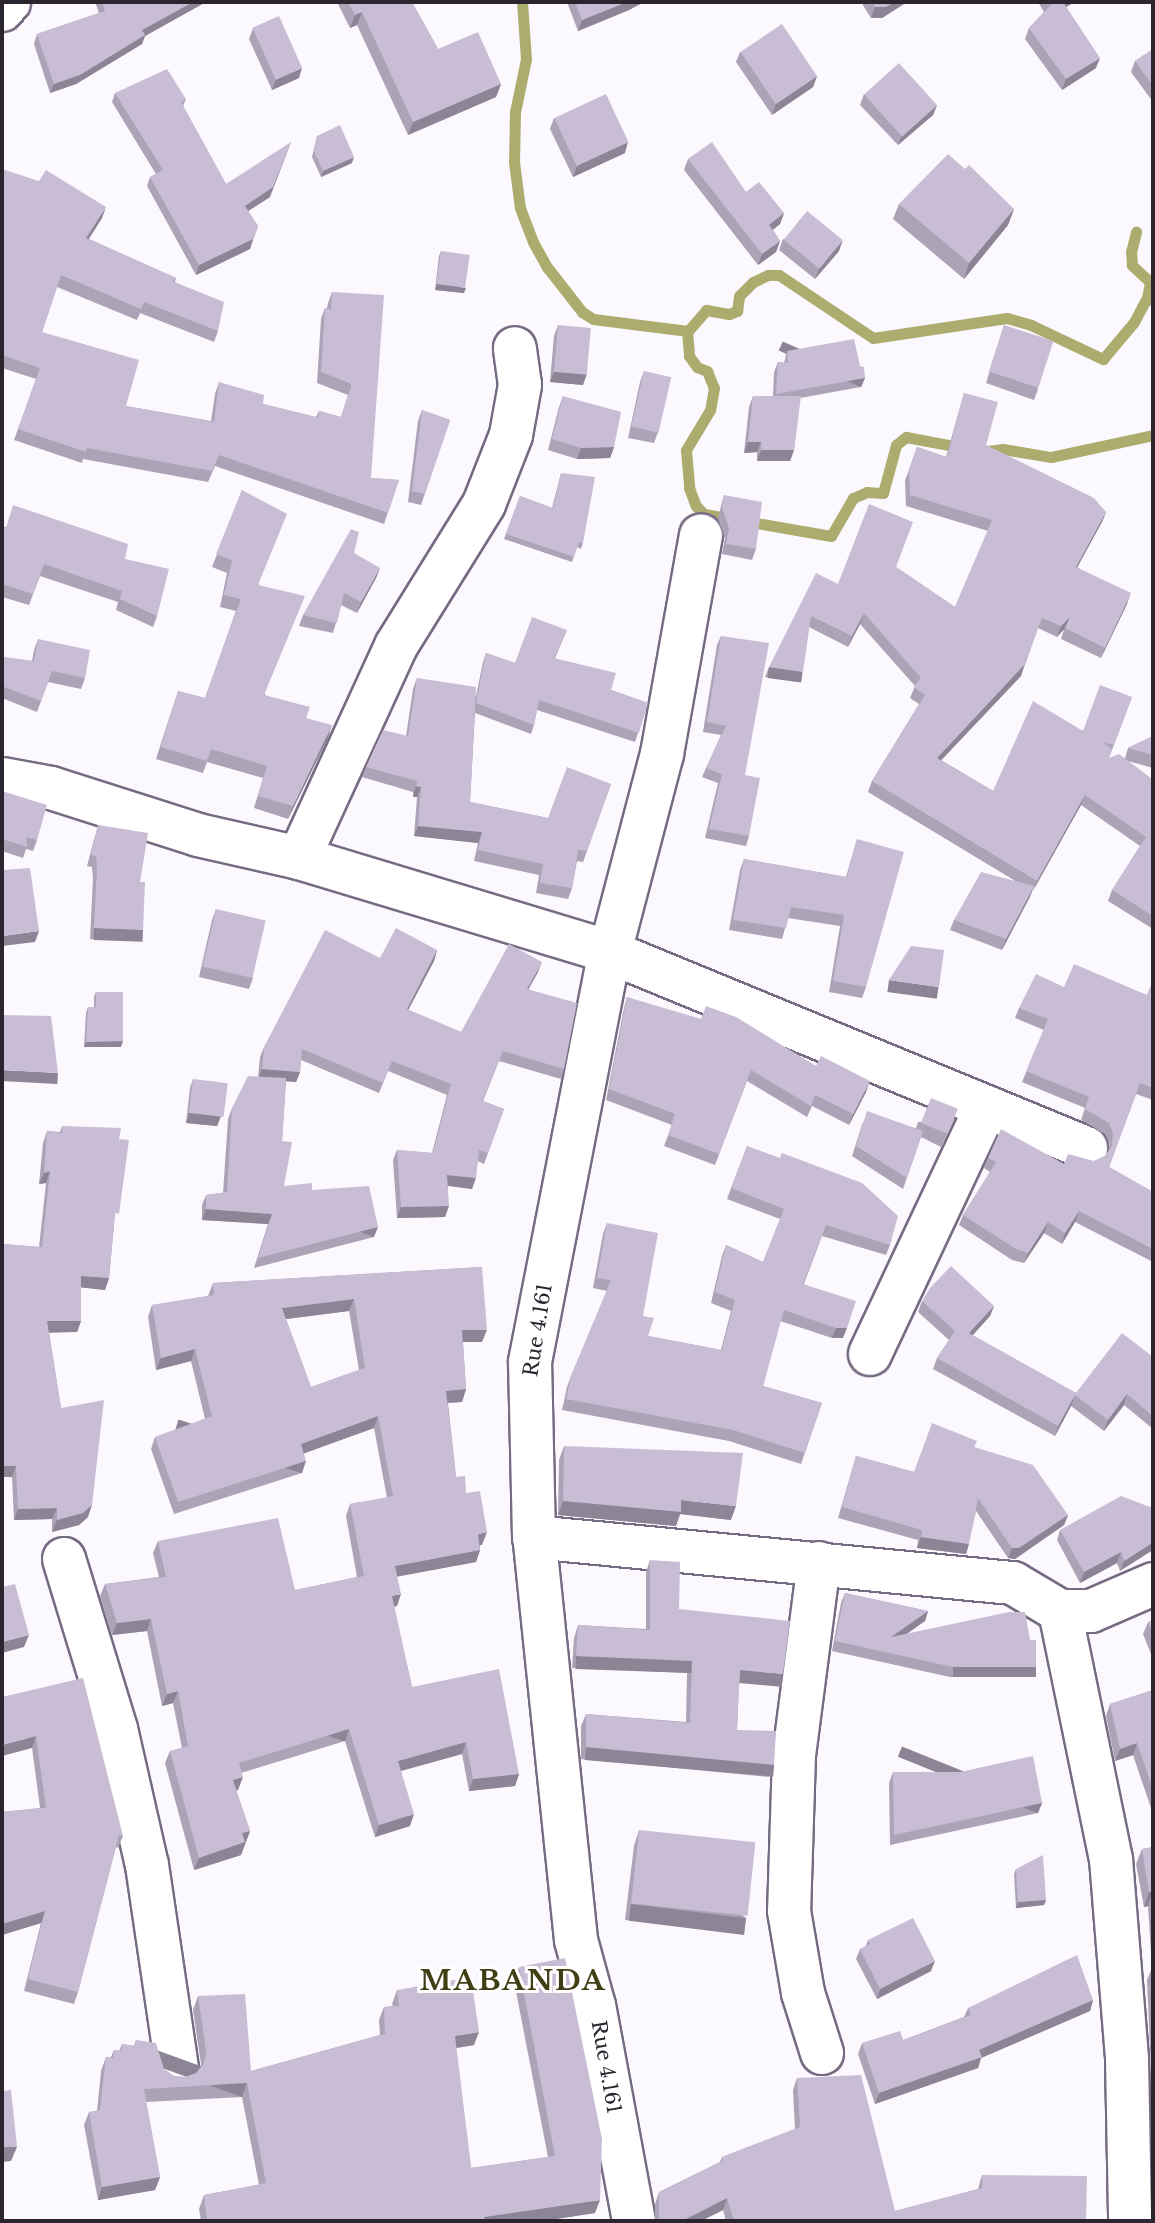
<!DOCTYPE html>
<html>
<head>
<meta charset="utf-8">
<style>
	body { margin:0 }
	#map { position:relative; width:1155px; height:2223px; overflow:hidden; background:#fbf8fe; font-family:"Libre Baskerville",serif }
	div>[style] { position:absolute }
	.stream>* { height:11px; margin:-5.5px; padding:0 5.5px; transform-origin:5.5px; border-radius:5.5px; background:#acac6f }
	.roads { filter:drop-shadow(2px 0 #766b82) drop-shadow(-2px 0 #766b82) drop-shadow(0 2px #766b82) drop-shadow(0 -2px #766b82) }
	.street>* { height:42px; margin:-21px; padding:0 21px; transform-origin:21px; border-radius:21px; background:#fff }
	.wall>* { inset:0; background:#ada3b7 }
	.shaded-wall>* { inset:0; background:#8d8495; transform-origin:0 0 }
	.building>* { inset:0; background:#c9bdd5; transform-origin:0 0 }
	span { translate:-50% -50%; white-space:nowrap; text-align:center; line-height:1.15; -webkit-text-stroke:6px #fff; paint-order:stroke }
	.street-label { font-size:20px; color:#2a252f }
	.district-label { font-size:28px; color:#3f3e15; font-weight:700; letter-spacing:2px }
	.frame { position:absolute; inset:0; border:4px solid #2a252f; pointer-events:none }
</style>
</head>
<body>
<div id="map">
	<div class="stream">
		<div style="left:522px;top:2px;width:57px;rotate:86deg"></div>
		<div style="left:526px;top:59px;width:54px;rotate:101.7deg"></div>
		<div style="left:515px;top:112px;width:50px;rotate:91.1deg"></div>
		<div style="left:514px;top:162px;width:46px;rotate:82.6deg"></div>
		<div style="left:520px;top:208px;width:36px;rotate:69deg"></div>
		<div style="left:533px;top:242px;width:29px;rotate:61deg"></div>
		<div style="left:547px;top:267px;width:57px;rotate:52.1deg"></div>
		<div style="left:582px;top:312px;width:13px;rotate:32deg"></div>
		<div style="left:593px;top:319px;width:96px;rotate:7.2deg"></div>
		<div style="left:688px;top:331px;width:28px;rotate:-49deg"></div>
		<div style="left:706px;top:310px;width:23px;rotate:10deg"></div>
		<div style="left:729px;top:314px;width:9px;rotate:-21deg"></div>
		<div style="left:737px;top:311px;width:15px;rotate:-82deg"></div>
		<div style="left:739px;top:296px;width:20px;rotate:-45deg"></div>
		<div style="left:753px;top:282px;width:17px;rotate:-25deg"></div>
		<div style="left:768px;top:275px;width:11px"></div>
		<div style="left:779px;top:275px;width:113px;rotate:33.8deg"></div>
		<div style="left:873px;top:338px;width:135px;rotate:-8.5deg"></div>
		<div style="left:1007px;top:318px;width:25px;rotate:16deg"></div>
		<div style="left:1031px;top:325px;width:80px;rotate:25.3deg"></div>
		<div style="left:1103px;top:359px;width:48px;rotate:-50deg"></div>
		<div style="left:1134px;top:322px;width:27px;rotate:-62deg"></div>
		<div style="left:1147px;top:298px;width:16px;rotate:-79deg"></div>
		<div style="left:1150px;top:282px;width:25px;rotate:-137deg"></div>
		<div style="left:1132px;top:265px;width:13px;rotate:-94deg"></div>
		<div style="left:1131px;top:252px;width:21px;rotate:-76deg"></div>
		<div style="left:687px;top:331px;width:25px;rotate:85deg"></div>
		<div style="left:689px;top:356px;width:14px;rotate:54deg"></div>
		<div style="left:697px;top:367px;width:11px;rotate:22deg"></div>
		<div style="left:707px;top:371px;width:18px;rotate:68deg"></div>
		<div style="left:714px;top:388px;width:22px;rotate:100deg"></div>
		<div style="left:710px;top:410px;width:47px;rotate:121deg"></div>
		<div style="left:686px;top:450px;width:38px;rotate:85deg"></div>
		<div style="left:689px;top:488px;width:19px;rotate:69deg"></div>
		<div style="left:696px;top:506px;width:11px;rotate:45deg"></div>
		<div style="left:704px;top:514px;width:129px;rotate:9.8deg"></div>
		<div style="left:831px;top:536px;width:44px;rotate:-59.9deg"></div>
		<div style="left:853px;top:498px;width:15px;rotate:-23deg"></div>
		<div style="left:867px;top:492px;width:16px;rotate:4deg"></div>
		<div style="left:883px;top:493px;width:50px;rotate:-74.8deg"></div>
		<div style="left:896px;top:445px;width:13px;rotate:-39deg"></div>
		<div style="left:906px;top:437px;width:59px;rotate:10.7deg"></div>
		<div style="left:981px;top:452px;width:22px;rotate:-8deg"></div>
		<div style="left:1003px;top:449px;width:49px;rotate:9.5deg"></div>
		<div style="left:1051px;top:457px;width:104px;rotate:-12.2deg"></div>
	</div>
	<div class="roads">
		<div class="street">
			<div style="left:2px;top:10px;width:11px;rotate:-49deg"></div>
			<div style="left:2px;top:779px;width:50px;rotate:10.4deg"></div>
			<div style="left:51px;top:788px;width:154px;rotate:17.7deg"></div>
			<div style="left:198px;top:835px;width:104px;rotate:12.8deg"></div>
			<div style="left:299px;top:858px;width:325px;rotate:16.8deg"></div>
			<div style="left:610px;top:952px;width:515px;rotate:22.38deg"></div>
			<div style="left:299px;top:858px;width:233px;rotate:-65.4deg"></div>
			<div style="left:396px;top:646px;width:167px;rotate:-58.2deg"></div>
			<div style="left:484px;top:504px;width:74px;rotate:-68.6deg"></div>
			<div style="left:511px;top:435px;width:51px;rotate:-79.8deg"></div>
			<div style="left:520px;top:385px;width:37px;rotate:-98deg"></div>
			<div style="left:870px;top:1354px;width:273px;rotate:-64.8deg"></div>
			<div style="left:534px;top:1537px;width:481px;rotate:5.5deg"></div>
			<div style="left:1013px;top:1583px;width:55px;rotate:30.8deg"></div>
			<div style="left:1060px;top:1611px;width:31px"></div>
			<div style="left:1091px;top:1611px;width:68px;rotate:-23.5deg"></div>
			<div style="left:64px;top:1559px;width:178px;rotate:73deg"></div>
			<div style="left:116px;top:1729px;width:139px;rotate:77.2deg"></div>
			<div style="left:147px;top:1865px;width:204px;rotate:81.6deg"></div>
			<div style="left:819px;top:1563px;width:194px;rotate:97.4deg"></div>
			<div style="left:794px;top:1755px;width:156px;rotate:91.8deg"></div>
			<div style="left:789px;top:1911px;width:83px;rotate:80.3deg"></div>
			<div style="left:803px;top:1993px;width:63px;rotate:72.4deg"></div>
			<div style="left:1060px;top:1611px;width:253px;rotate:78.4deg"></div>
			<div style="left:1111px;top:1859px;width:201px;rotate:85.4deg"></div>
			<div style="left:1127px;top:2059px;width:162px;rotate:88.9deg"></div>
			<div style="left:634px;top:2221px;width:219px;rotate:-100.5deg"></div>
			<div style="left:594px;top:2006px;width:68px;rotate:-105.3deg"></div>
			<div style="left:576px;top:1940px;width:405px;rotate:-95.9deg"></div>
			<div style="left:534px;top:1537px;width:175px;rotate:-91.3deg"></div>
			<div style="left:530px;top:1362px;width:418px;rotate:-79deg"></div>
			<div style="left:610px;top:952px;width:205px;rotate:-75.3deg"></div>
			<div style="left:662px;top:754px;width:222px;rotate:-79.9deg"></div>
		</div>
	</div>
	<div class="wall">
		<div style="clip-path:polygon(95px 2px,206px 2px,145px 36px,142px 44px,76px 84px,50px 93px,34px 44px,37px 34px,99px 13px)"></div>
		<div style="clip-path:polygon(337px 2px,412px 2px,438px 49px,501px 84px,496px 97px,408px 135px,357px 25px,350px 28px)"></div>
		<div style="clip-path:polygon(567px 2px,644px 2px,629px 10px,578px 31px)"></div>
		<div style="clip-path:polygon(861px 2px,907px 2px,882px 18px,871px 18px)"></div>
		<div style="clip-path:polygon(1038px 2px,1074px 2px,1066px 7px,1096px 68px,1062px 90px,1025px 39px,1029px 28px,1044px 12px)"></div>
		<div style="clip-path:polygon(253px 28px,299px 78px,272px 90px,249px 39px)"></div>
		<div style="clip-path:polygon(1153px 49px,1153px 102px,1131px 72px,1135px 61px)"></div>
		<div style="clip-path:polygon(740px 52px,817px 76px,813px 87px,772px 115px,736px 62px)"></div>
		<div style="clip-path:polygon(115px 93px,186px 99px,183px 106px,226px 184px,270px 197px,248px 211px,258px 226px,250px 249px,196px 275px,147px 186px,150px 177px,156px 174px,112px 102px)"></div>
		<div style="clip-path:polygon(864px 94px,937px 105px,933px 115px,898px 145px,860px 105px)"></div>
		<div style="clip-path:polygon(554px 118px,625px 153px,573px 177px,550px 129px)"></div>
		<div style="clip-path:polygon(317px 136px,352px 163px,321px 177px,312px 157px)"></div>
		<div style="clip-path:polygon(688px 159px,784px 213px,780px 224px,773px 230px,780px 241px,776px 252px,758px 265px,684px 170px)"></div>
		<div style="clip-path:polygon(2px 169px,102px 218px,89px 239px,176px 278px,175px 282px,218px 331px,214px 342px,140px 313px,137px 320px,57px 287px,42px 332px,126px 406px,211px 421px,215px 394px,219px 382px,263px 404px,316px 417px,319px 411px,341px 417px,348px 395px,317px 383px,321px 319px,325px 308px,327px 308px,328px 303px,332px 292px,371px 478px,399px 480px,384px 524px,215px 466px,208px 482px,83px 459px,82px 463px,14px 440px,36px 379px,2px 368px)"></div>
		<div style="clip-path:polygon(899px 204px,1014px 209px,1008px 225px,964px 279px,893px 219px)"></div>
		<div style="clip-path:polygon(783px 239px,839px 251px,815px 279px,779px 250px)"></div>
		<div style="clip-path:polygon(441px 251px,464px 293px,435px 290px,439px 256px)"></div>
		<div style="clip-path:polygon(1153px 296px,1153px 309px,1150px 305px)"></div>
		<div style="clip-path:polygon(558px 325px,583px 385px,550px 382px,554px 336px)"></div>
		<div style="clip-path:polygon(1004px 325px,1038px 389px,1034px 400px,986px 383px)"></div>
		<div style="clip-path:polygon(787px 351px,860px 366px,865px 378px,861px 387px,800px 398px,794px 450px,790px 461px,757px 461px,757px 452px,744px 453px,749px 407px,753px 396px,773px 396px,774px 372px,778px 362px,784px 363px)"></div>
		<div style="clip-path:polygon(644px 371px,658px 432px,654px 443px,628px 438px,640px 382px)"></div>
		<div style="clip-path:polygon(964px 393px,986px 445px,1106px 512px,1102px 522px,1077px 567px,1127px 604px,1101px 658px,1061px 639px,1064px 629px,1057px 637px,1038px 628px,1021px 676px,941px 760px,993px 791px,1132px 697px,1109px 758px,1125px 758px,1128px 748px,1153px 736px,1153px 768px,1128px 761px,1153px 780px,1153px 929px,1108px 901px,1112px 890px,1140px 846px,1081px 805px,1032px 891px,1002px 950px,950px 930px,954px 920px,1017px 882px,868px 792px,872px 781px,919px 704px,910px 698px,915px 686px,860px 624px,848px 647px,809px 627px,799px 682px,765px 677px,769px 667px,838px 584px,896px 567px,955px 607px,988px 531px,906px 506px,905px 481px,917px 447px,946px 457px)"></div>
		<div style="clip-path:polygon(563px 396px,614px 447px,610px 458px,577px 459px,548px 450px,559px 407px)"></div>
		<div style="clip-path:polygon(422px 410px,450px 420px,421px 505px,408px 502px,418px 421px)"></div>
		<div style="clip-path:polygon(561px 473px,583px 543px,581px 549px,577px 547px,572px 562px,504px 539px,520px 496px,552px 508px)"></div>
		<div style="clip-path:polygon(242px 490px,259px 585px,265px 695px,306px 718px,328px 738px,288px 819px,254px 808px,263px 778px,207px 762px,203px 773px,156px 759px,178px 691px,205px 698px,236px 611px,220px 607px,227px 573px,212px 567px)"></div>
		<div style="clip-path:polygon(724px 495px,756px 549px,752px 560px,722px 554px,725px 538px,718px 519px,721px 506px)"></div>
		<div style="clip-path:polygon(2px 526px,125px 559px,157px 616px,153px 627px,116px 610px,118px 602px,40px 576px,29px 605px,2px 597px)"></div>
		<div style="clip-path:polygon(380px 568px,376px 578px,357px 613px,341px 605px,333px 633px,299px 626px,303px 615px)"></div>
		<div style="clip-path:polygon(567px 630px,555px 658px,611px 690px,648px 703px,635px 742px,537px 710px,534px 725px,531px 734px,475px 713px,470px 802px,548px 818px,611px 784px,583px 862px,577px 861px,572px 888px,568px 899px,536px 893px,539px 875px,474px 861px,478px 843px,414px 836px,417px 797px,413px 797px,413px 792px,362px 777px,366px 767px,406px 736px,413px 689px,417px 678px,476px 696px,483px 662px,486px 653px,515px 663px)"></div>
		<div style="clip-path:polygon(721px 636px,745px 775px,749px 836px,746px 846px,705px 838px,718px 783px,702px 777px,721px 735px,703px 732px,717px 645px)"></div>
		<div style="clip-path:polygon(38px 639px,85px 678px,81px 689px,48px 682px,37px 712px,2px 698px,2px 657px,32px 661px,34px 650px)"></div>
		<div style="clip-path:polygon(2px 791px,37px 840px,33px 851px,26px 849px,23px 858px,2px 851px)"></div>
		<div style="clip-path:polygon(98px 825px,140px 882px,143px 930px,139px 941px,90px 939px,93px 878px,92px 867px,87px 866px)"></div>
		<div style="clip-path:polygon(857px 839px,866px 987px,862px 998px,829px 992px,840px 926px,788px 918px,782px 939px,729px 930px,740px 870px,744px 859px,846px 877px)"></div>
		<div style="clip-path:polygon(216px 909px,253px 978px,249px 989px,199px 977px,212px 920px)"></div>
		<div style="clip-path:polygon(437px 950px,434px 961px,408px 1010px,461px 1032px,538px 972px,528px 989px,564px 1069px,561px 1079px,499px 1061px,483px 1101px,504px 1109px,484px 1164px,478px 1161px,472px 1189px,448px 1186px,445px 1217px,397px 1218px,393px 1160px,397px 1150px,432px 1153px,447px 1095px,388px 1071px,379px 1093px,301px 1060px,300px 1072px,296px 1082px,286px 1081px,282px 1141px,284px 1186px,312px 1190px,374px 1237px,254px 1268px,268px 1224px,202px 1220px,202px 1205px,206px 1195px,223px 1193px,228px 1119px,232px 1108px,258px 1077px,260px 1057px,264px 1047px,380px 958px)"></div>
		<div style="clip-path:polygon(1153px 981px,1153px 1100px,1136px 1094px,1109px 1167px,1153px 1192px,1153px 1262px,1075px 1222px,1062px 1244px,1044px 1233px,1024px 1263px,1012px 1260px,959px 1225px,963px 1215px,990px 1172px,984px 1168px,988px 1158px,1064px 1164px,1094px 1161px,1105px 1156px,1109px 1150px,1110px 1144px,1105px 1134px,1081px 1120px,1085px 1108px,1022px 1082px,1044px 1030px,1015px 1018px,1019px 1008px,1064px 987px,1147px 995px)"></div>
		<div style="clip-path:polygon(96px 992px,121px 1047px,84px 1047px,86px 1013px,88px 1007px,94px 1007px,94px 997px)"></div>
		<div style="clip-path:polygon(627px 997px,816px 1066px,866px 1092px,849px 1125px,812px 1106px,807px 1117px,747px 1081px,715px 1165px,664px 1146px,672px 1125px,606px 1100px,624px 1008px)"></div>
		<div style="clip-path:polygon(193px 1079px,221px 1116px,217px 1126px,186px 1123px,190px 1088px)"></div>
		<div style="clip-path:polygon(954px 1119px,941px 1147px,921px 1137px,903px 1189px,852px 1156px,863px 1122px,916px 1128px,918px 1122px)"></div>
		<div style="clip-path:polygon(62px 1126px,119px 1139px,114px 1225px,109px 1278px,105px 1290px,81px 1287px,81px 1321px,77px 1332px,49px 1332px,61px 1408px,88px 1517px,79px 1525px,52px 1532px,52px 1519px,14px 1520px,12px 1477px,2px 1477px,2px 1244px,39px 1247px,46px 1183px,39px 1184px,43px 1143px,47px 1131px,60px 1132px)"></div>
		<div style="clip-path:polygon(747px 1146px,890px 1245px,886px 1255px,822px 1236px,804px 1284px,843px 1338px,832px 1338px,780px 1321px,763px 1386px,822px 1403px,801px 1464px,729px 1441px,562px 1410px,567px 1387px,571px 1376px,607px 1291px,593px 1288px,603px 1234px,607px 1223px,643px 1316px,648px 1336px,721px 1350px,731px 1311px,711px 1303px,722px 1256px,726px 1245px,763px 1262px,780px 1219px,727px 1199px)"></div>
		<div style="clip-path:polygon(evenodd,482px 1267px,482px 1342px,463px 1342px,466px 1389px,462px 1402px,448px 1403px,456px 1477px,466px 1493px,482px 1545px,480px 1545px,480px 1550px,476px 1562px,397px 1576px,397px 1606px,394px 1607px,412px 1687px,519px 1774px,515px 1786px,469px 1791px,462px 1754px,401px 1771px,410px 1826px,375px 1837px,345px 1741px,241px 1773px,238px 1790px,236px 1790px,250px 1831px,241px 1855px,194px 1870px,165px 1763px,170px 1751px,182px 1748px,173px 1703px,162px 1706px,147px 1631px,112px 1635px,100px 1596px,105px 1584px,159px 1577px,153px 1553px,158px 1541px,295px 1590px,357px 1577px,346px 1516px,350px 1504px,387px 1498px,374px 1428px,304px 1453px,302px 1473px,174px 1514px,151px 1449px,155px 1437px,205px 1419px,191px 1361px,156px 1370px,148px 1317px,152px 1305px,208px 1296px,213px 1283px,482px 1267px,349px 1311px,359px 1370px,311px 1387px,286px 1319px,349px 1311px)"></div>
		<div style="clip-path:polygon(922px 1301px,994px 1306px,990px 1316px,972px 1335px,1076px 1393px,1153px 1357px,1153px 1429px,1124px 1405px,1104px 1431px,1071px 1406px,1055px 1436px,933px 1369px,937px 1358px,949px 1340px,918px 1312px)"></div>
		<div style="clip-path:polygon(564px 1446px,731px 1520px,680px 1514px,676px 1526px,558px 1515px,559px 1460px)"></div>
		<div style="clip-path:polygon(974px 1447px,1068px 1515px,1064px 1525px,1015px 1559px,1008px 1558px,976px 1511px,966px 1554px,917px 1548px,918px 1540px,838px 1518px,856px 1456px,914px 1472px)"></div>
		<div style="clip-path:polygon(1150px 1507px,1120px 1571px,1117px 1563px,1080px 1583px,1057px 1540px,1060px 1530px)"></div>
		<div style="clip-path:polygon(650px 1560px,679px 1609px,779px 1686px,739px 1682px,737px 1730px,774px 1765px,769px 1777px,581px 1759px,581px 1726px,586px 1714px,686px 1722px,687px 1673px,572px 1668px,574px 1638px,578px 1625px,646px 1629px,646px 1572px)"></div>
		<div style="clip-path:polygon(845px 1593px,928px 1611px,925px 1621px,907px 1634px,1032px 1677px,950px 1677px,832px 1651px,841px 1603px)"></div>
		<div style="clip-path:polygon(1153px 1620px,1153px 1659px,1143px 1634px,1148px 1622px)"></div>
		<div style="clip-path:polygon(1153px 1690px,1153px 1814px,1133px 1755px,1115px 1761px,1106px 1716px,1110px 1704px)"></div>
		<div style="clip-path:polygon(2px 1697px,123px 1836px,118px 1848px,116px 1847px,78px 1992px,74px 2004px,24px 1991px,41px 1923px,2px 1935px,2px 1812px,40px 1808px,32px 1748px)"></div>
		<div style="clip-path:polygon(893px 1772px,1042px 1803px,1038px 1813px,890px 1845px,889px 1783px)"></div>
		<div style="clip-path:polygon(639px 1830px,746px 1918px,740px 1933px,625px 1920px,634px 1846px)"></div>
		<div style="clip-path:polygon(1153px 1847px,1153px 2114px,1147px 1980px,1152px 1968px,1148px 1906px,1144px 1907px,1136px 1864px,1142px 1849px)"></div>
		<div style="clip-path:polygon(1016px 1869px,1046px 1900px,1044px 1905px,1016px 1908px,1014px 1874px)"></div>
		<div style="clip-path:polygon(868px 1940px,931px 1971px,877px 1999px,856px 1959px,860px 1949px,866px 1946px)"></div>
		<div style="clip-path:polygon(519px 1967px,595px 2213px,543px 2221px,201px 2221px,199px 2209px,204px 2195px,259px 2185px,242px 2097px,146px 2102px,160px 2177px,155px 2190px,98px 2200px,84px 2125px,89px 2112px,97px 2111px,101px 2071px,106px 2057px,111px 2057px,114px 2050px,119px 2051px,122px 2044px,134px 2046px,136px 2040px,164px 2069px,174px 2076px,185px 2077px,196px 2073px,200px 2068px,201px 2064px,193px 2010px,198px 1996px,251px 2071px,380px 2035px,379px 2020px,384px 2007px,393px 2006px,392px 2004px,397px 1990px,474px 2045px,456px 2048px,471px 2168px,548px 2157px,514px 1981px)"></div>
		<div style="clip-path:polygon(1093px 2000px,1090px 2011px,981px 2058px,978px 2068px,875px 2104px,858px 2054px,862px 2043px,903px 2040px,964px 2017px,968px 2008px)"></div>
		<div style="clip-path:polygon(797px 2078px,895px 2211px,978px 2189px,982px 2175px,1086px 2221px,726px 2221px,723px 2210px,701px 2221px,655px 2221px,655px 2204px,659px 2192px,720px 2162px,722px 2157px,795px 2129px,793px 2090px)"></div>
	</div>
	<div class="shaded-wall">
		<div style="clip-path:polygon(193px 2px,206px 2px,145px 36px,142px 44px,76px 84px,50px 93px,54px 84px,142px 30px)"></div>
		<div style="clip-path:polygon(627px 2px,644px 2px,629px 10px,578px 31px,582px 20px)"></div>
		<div style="clip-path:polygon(894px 2px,907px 2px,882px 18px,871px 18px,875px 7px)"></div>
		<div style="clip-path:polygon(1062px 2px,1074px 2px,1059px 12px)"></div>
		<div style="clip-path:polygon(362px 12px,357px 25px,350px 28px,355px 15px)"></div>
		<div style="clip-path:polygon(1100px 58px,1096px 68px,1062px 90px,1066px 79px)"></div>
		<div style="clip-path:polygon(302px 68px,299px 78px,272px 90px,276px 80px)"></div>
		<div style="clip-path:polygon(817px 76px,813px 87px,772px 115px,776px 104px)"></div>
		<div style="clip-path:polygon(501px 84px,496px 97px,408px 135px,413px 122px)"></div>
		<div style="clip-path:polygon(937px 105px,933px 115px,898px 145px,902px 135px)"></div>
		<div style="clip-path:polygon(291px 142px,270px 197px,242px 215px,245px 206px)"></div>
		<div style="clip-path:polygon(628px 142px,625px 153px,573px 177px,577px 166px)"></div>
		<div style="clip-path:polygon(354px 157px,352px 163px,321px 177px,323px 171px)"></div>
		<div style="clip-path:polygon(106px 207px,102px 218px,82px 249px,86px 238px)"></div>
		<div style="clip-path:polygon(1014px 209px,1008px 225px,964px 279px,969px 263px)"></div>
		<div style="clip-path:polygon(784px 213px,780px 224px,765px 235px,769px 225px)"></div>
		<div style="clip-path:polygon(253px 239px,250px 249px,196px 275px,199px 265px)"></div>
		<div style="clip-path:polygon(843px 240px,839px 251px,815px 279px,819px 268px)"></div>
		<div style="clip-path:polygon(780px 241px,776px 252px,758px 265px,762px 254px)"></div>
		<div style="clip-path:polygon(437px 284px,466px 288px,464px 293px,435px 290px)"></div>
		<div style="clip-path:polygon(554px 372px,587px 374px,583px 385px,550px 382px)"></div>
		<div style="left:865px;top:378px;width:10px;height:90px;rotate:114deg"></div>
		<div style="clip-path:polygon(748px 442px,761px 442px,757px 452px,744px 453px)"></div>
		<div style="clip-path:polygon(614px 447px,610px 458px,577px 459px,581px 448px)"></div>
		<div style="clip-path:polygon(761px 450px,794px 450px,790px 461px,757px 461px)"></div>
		<div style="clip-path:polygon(1106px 512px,1102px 522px,1072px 577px,1076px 567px)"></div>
		<div style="clip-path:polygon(380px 568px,376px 578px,357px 613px,361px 602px)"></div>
		<div style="clip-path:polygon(1131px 593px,1127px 604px,1101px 658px,1105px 648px)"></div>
		<div style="clip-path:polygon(864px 613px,860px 624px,848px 647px,852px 636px)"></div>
		<div style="clip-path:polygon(1070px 617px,1066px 627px,1057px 637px,1061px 626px)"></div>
		<div style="clip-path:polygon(1024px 665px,1021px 676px,933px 769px,937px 758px)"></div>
		<div style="left:769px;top:667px;width:34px;height:11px;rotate:8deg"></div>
		<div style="clip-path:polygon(332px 725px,328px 738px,288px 819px,293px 806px)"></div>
		<div style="clip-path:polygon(416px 786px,421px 787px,417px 797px,413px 797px)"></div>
		<div style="clip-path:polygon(1085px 795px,1081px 805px,1033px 891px,1037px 881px)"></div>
		<div style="clip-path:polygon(418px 826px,482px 832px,478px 843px,414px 836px)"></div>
		<div style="clip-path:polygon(1034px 886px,1030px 897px,1002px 950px,1006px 939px)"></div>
		<div style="left:94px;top:928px;width:49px;height:12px;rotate:2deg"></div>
		<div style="clip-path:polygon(39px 931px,35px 942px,2px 946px,2px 936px)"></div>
		<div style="clip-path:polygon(437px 950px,434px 961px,403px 1020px,407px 1009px)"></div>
		<div style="clip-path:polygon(542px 962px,538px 972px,523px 999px,527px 989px)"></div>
		<div style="left:889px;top:980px;width:50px;height:12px;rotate:8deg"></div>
		<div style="clip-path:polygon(123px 1041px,121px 1047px,84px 1047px,86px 1042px)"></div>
		<div style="clip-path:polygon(262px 1069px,300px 1072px,296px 1082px,258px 1079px)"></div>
		<div style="left:2px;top:1070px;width:56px;height:11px;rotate:3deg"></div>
		<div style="clip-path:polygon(870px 1081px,866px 1092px,849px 1125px,853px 1114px)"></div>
		<div style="clip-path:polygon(189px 1113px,221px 1116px,217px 1126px,186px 1123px)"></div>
		<div style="clip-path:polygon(50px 1171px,46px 1183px,39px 1184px,44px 1173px)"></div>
		<div style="clip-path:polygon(447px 1175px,476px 1178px,472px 1189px,443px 1185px)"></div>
		<div style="clip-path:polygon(449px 1206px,445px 1217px,397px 1218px,401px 1207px)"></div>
		<div style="clip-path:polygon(206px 1209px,272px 1214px,268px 1224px,202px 1220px)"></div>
		<div style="clip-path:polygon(1079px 1211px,1075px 1222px,1062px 1244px,1065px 1233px)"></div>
		<div style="clip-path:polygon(1048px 1222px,1044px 1233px,1024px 1263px,1028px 1253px)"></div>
		<div style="left:378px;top:1227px;width:11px;height:124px;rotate:112deg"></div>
		<div style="clip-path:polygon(81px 1276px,109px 1278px,105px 1290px,77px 1287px)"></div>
		<div style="clip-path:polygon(354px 1299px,349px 1311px,278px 1320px,282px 1308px)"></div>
		<div style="clip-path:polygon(994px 1306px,990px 1316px,965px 1344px,969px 1333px)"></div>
		<div style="clip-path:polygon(47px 1321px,81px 1321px,77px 1332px,43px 1333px)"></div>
		<div style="clip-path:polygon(836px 1328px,847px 1328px,843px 1338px,832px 1338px)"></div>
		<div style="clip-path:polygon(462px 1330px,487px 1330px,482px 1342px,457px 1342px)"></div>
		<div style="clip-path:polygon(195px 1349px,191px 1361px,156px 1370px,161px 1358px)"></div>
		<div style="clip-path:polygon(466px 1389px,462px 1402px,442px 1403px,446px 1391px)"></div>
		<div style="clip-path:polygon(1127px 1394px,1124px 1405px,1104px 1431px,1108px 1420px)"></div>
		<div style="clip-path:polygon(1075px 1395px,1071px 1406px,1055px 1436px,1058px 1426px)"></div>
		<div style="clip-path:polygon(378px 1416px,374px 1428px,297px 1456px,301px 1444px)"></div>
		<div style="left:306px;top:1461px;width:13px;height:134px;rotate:108deg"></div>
		<div style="clip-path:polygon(2px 1466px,16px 1466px,12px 1477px,2px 1477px)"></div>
		<div style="clip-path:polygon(681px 1500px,736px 1506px,731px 1520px,680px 1514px,676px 1526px,558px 1515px,563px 1501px)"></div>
		<div style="clip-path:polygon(92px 1505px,88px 1517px,79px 1525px,52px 1532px,57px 1520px)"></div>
		<div style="clip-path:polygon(57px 1508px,52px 1519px,14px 1520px,18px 1509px)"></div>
		<div style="clip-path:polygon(1068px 1515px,1064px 1525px,1015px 1559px,1008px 1558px,1012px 1548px)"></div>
		<div style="clip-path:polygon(487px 1532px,482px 1545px,474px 1546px,478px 1534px)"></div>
		<div style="clip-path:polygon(921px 1537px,969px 1544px,966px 1554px,917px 1548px)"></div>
		<div style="clip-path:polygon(1153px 1542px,1153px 1550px,1120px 1571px,1124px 1561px)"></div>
		<div style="clip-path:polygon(480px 1550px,476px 1562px,390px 1578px,395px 1566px)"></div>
		<div style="clip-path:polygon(1121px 1552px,1117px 1563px,1080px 1583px,1084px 1572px)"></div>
		<div style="clip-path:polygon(401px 1594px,397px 1606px,387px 1608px,392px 1596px)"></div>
		<div style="clip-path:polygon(928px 1611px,925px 1621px,887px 1647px,891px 1637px)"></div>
		<div style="clip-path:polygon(151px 1619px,147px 1631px,112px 1635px,117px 1623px)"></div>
		<div style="clip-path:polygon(29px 1635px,24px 1647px,2px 1653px,2px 1642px)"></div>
		<div style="left:576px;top:1656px;width:116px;height:13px;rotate:2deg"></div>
		<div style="left:953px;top:1667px;width:83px;height:10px"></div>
		<div style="left:740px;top:1670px;width:43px;height:13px;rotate:5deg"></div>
		<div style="clip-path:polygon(178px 1691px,173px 1703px,162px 1706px,167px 1694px)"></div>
		<div style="left:349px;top:1729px;width:13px;height:115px;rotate:108deg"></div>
		<div style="clip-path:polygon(36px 1736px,32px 1748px,2px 1756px,2px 1745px)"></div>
		<div style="clip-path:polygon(466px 1742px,462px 1754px,393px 1773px,398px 1761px)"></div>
		<div style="clip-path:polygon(1137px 1743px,1133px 1755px,1115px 1761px,1120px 1749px)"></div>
		<div style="left:586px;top:1747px;width:189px;height:13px;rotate:5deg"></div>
		<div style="clip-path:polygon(519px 1774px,515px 1786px,469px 1791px,473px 1779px)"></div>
		<div style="clip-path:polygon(243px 1777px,238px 1790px,229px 1792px,233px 1780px)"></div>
		<div style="left:1042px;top:1803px;width:11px;height:151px;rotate:112deg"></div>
		<div style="clip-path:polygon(414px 1814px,410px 1826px,375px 1837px,379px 1825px)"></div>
		<div style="clip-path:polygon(250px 1831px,241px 1855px,194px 1870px,199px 1858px,242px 1833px)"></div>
		<div style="clip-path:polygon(1153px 1891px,1148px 1906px,1144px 1907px,1149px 1892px)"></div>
		<div style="clip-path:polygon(1046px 1900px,1044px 1905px,1016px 1908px,1018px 1902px)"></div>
		<div style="left:631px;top:1904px;width:116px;height:17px;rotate:7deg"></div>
		<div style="clip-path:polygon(45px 1911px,41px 1923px,2px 1935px,2px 1924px)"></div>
		<div style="clip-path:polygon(935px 1961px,931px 1971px,877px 1999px,880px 1989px)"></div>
		<div style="clip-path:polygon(1093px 2000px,1090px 2011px,981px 2058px,978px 2068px,875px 2104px,879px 2093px)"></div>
		<div style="clip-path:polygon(479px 2032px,474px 2045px,450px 2049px,455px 2036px)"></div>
		<div style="left:247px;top:2083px;width:15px;height:103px;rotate:110deg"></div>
		<div style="clip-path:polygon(2px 2147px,17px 2147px,11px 2161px,2px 2162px)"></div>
		<div style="clip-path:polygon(160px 2177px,155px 2190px,98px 2200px,102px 2187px)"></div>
		<div style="clip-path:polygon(727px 2198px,723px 2210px,701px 2221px,682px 2221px)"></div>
		<div style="clip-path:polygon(600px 2200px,595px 2213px,543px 2221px,482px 2221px,484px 2217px)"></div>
	</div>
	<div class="building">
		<div style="clip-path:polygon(102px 2px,193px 2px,142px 30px,145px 35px,80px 75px,54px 84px,37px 34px,105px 11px)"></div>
		<div style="clip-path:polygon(348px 2px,412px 2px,438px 49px,478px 32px,501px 84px,413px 122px,362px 12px,355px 15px)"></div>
		<div style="clip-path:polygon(575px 2px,627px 2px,582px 20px)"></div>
		<div style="clip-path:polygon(872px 2px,894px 2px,886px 7px,875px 7px)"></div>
		<div style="clip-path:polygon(1049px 2px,1063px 2px,1100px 58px,1066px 79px,1029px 28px,1051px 5px)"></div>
		<div style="left:279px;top:16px;width:57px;height:29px;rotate:66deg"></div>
		<div style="left:782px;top:24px;width:63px;height:50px;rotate:56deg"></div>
		<div style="clip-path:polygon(1153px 49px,1153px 86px,1135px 61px)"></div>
		<div style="left:899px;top:63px;width:57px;height:47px;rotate:48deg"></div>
		<div style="clip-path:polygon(167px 69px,186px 99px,181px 102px,226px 184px,291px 142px,273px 187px,245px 206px,258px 226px,253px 239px,199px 265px,150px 177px,163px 170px,115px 93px)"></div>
		<div style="left:606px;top:94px;width:53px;height:57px;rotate:65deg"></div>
		<div style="clip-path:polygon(340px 125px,354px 157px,323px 171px,314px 151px,317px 136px)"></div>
		<div style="clip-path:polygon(712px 142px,746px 192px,759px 182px,784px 213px,769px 225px,780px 241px,762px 254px,688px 159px)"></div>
		<div style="clip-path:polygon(948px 154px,965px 169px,969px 165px,1014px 209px,969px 263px,899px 204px)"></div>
		<div style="clip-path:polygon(2px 169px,39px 181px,46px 170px,106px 207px,86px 238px,176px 278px,172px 281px,224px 302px,218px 331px,144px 302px,141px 309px,61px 275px,42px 332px,139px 360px,126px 406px,214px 422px,219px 382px,264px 395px,263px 404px,318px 418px,319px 411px,341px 417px,352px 384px,321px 372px,325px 308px,331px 309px,332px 292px,384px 295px,371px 478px,399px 480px,388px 513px,219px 455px,212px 471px,87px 448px,86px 452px,18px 429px,40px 368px,2px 355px)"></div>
		<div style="left:807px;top:211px;width:46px;height:37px;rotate:39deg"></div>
		<div style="left:441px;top:251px;width:29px;height:33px;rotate:8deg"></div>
		<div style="left:558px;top:325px;width:33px;height:47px;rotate:5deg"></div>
		<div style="left:1004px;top:325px;width:52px;height:49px;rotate:18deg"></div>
		<div style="clip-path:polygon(854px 339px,860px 366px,864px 367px,865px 378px,776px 394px,778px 362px,788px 363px,787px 351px)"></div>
		<div style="left:644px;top:371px;width:28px;height:57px;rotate:13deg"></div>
		<div style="clip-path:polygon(964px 393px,998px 402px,986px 445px,1094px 498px,1106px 512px,1076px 567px,1131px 593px,1105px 648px,1065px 628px,1070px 617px,1061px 626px,1042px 618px,1024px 665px,937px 758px,993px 791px,1033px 701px,1083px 731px,1100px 685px,1132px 697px,1114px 745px,1103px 742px,1112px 749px,1109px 758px,1119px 754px,1153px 780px,1153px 916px,1112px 890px,1146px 837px,1085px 795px,1037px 881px,872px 781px,925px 695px,914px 687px,921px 678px,864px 613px,852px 636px,811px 616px,803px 672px,769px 667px,816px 573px,838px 584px,869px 504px,913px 522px,896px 567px,955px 607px,992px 520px,910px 495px,909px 471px,917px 447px,947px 457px)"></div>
		<div style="clip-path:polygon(563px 396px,621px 412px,614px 447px,581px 448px,552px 439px)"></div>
		<div style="clip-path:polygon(753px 396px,801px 396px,794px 450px,761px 450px,761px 442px,748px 442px)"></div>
		<div style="clip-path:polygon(422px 410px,450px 420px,425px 494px,412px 491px)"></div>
		<div style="clip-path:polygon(561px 473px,595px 477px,583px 543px,579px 542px,574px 557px,506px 534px,520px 496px,553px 508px)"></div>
		<div style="clip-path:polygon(242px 490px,287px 514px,258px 585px,305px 596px,264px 695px,310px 707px,306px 718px,332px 725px,293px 806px,258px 796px,267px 766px,211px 749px,207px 761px,161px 747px,178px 691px,205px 698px,241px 599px,224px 595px,232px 560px,216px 554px)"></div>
		<div style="clip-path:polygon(724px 495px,762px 502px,756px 549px,726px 544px,729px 528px,722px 508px)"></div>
		<div style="clip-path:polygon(13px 505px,128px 544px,125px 559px,169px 569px,157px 616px,120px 599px,122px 591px,44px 564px,33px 594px,2px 584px,2px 526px,6px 528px)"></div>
		<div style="clip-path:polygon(351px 529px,359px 532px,354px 553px,380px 568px,361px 602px,344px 593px,337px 623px,303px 615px)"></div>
		<div style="clip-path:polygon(532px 617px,567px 630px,554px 658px,616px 673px,611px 690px,648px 703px,639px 733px,539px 700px,534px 725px,476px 703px,486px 653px,515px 663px)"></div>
		<div style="clip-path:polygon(721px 636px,769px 643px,745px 775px,760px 778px,749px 836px,709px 829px,722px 774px,706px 768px,726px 726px,707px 722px)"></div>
		<div style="clip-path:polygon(38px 639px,90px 650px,85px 678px,52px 671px,41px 701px,2px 686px,2px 657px,34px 661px)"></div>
		<div style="clip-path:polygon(417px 678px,476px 687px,470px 802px,548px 818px,567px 767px,611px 784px,587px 851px,578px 850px,572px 888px,540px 883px,543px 864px,478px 850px,482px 832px,418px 826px,421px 787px,416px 786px,417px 781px,366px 767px,383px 730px,408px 736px)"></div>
		<div style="clip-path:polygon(1153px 736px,1153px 755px,1128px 748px)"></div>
		<div style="clip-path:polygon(2px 791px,47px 805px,37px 840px,26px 837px,27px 847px,2px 839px)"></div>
		<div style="clip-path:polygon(98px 825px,148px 833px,140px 882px,145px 882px,143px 930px,94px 928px,97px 867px,96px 856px,91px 855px)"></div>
		<div style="clip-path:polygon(857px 839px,904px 852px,866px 987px,833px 981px,844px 915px,791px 907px,786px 928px,733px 920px,744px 859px,847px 877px)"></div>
		<div style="clip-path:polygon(30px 868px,39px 931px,2px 936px,2px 870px)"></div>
		<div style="clip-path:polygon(981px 872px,1034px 886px,1006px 939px,954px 920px)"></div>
		<div style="left:216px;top:909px;width:51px;height:59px;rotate:13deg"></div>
		<div style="clip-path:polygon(396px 928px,437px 950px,407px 1009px,461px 1032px,509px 944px,542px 962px,527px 989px,577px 1003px,564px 1069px,503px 1051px,482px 1101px,504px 1109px,488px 1153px,479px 1150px,476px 1178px,447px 1175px,449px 1206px,401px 1207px,397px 1150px,433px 1153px,451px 1084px,392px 1061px,383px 1083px,302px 1049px,300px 1072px,262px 1069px,264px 1047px,325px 930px,380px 958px)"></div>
		<div style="clip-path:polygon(911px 946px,944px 950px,939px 987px,889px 980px)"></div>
		<div style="clip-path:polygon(1074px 964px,1147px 995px,1153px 981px,1153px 1088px,1140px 1083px,1109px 1167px,1153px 1192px,1153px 1249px,1079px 1211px,1065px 1233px,1048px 1222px,1028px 1253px,1016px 1249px,963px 1215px,996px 1162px,988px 1158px,1001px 1129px,1064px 1164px,1068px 1154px,1094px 1161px,1105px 1156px,1112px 1146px,1113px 1133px,1109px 1123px,1085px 1109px,1089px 1097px,1026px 1071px,1048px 1019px,1019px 1008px,1036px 974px,1064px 987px)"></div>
		<div style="clip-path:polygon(96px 992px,123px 992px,123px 1041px,86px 1042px,88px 1007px,96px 1007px)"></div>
		<div style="clip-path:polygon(627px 997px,701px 1019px,706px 1006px,736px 1017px,816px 1066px,821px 1056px,870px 1081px,853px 1114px,815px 1095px,811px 1106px,751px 1070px,719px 1154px,668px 1135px,675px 1114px,609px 1089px)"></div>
		<div style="clip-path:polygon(2px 1015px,51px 1016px,58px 1073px,2px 1070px)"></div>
		<div style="clip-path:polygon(248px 1076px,286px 1078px,282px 1141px,292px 1142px,284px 1186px,312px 1183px,312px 1190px,369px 1186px,378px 1227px,258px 1258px,272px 1214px,206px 1209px,206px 1195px,227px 1192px,232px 1108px)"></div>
		<div style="left:193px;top:1079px;width:35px;height:34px;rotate:7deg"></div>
		<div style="left:931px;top:1098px;width:29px;height:27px;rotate:22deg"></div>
		<div style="clip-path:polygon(867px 1111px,923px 1131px,907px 1178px,856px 1146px)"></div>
		<div style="clip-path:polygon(62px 1126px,121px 1128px,119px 1139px,129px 1140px,119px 1214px,115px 1213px,109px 1278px,81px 1276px,81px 1321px,47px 1321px,61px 1408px,104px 1400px,92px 1505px,83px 1513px,57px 1520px,57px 1508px,18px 1509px,16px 1466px,2px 1466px,2px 1244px,42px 1247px,50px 1171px,44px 1173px,47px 1131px,62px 1133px)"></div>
		<div style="clip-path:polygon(747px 1146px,780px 1158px,782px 1153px,862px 1183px,898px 1216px,890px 1245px,826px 1225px,803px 1284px,856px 1301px,847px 1328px,836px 1328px,784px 1310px,763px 1386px,822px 1403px,805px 1453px,733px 1430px,566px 1399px,571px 1376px,611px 1280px,597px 1278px,607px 1223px,658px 1233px,643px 1316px,654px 1318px,648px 1336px,722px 1350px,735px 1300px,715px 1292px,726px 1245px,763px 1262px,784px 1209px,731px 1188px)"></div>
		<div style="clip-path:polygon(951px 1266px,994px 1306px,969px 1333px,1076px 1393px,1122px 1333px,1153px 1357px,1153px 1416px,1127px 1394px,1108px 1420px,1075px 1395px,1058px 1426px,937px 1358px,955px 1331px,922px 1301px,930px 1288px)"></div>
		<div style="clip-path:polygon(evenodd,482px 1267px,487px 1330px,462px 1330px,466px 1389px,446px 1391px,456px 1477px,465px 1476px,466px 1493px,480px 1491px,487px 1532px,478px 1534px,480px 1550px,395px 1566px,401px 1594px,392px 1596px,412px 1687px,499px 1669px,519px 1774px,473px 1779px,466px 1742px,398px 1761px,414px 1814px,379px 1825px,349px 1729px,239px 1763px,243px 1777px,233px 1780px,250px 1831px,242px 1833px,245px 1842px,199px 1858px,170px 1751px,188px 1746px,178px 1691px,167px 1694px,151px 1619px,117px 1623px,105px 1584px,166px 1577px,158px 1541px,278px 1518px,295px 1590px,364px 1576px,350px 1504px,393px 1496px,378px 1416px,301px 1444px,306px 1461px,178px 1502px,155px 1437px,212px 1416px,195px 1349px,161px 1358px,152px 1305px,214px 1295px,213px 1283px,482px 1267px,354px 1299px,365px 1368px,311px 1387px,282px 1308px,354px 1299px)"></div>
		<div style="clip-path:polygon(932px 1423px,977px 1441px,974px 1447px,1033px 1465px,1068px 1515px,1019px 1548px,1012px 1548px,978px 1498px,969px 1544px,921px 1537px,922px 1530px,842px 1507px,856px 1456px,914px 1472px)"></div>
		<div style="clip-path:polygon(564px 1446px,743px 1453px,736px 1506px,681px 1500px,681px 1512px,563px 1501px)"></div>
		<div style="clip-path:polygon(1121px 1496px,1150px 1507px,1153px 1501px,1153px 1542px,1124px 1561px,1121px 1552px,1084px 1572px,1060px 1530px)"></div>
		<div style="clip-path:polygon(650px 1560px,680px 1562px,679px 1609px,790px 1621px,783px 1674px,740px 1670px,737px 1730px,776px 1731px,774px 1765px,586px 1747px,586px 1714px,690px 1723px,692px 1661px,576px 1656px,578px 1625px,650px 1630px)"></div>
		<div style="clip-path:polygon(15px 1584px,29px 1635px,2px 1642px,2px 1587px)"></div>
		<div style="clip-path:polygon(845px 1593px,928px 1611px,891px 1637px,1009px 1612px,1025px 1612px,1030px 1640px,1036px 1640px,1036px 1667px,953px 1667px,835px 1641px)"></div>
		<div style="clip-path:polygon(1153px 1620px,1153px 1636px,1148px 1622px)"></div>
		<div style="clip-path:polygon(83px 1678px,123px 1836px,119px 1835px,78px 1992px,28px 1979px,45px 1911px,2px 1924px,2px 1812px,46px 1808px,36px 1736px,2px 1745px,2px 1697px)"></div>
		<div style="clip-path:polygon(1153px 1690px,1153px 1789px,1137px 1743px,1120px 1749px,1110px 1704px)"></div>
		<div style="clip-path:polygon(1033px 1756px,1042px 1803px,894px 1835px,893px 1772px,960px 1772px)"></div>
		<div style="left:639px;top:1830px;width:117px;height:74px;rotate:6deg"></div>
		<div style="clip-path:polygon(1153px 1847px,1153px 1891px,1149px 1892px,1142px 1849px)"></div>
		<div style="clip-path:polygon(1043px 1855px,1046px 1900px,1018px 1902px,1016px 1869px)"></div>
		<div style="clip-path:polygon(913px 1918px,935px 1961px,880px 1989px,860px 1949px,870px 1944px,868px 1940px)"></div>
		<div style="clip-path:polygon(1077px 1955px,1093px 2000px,979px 2050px,982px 2057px,879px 2093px,862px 2043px,900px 2031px,903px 2040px,971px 2015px,968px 2008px)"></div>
		<div style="clip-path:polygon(565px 1958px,602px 2139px,600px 2200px,484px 2217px,485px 2221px,207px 2221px,204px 2195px,266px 2183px,247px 2083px,144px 2089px,160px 2177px,102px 2187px,89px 2112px,100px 2110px,106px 2057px,113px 2058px,114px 2050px,121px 2051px,122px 2044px,135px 2046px,136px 2040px,156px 2043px,164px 2069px,174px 2076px,185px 2077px,196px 2073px,204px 2063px,206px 2051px,198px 1996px,245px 1994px,251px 2071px,385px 2034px,384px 2007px,399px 2006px,397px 1990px,471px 1977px,479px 2032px,455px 2036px,471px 2168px,555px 2156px,519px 1967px)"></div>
		<div style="clip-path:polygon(861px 2075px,895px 2211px,982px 2188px,982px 2175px,1087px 2176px,1086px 2221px,734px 2221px,727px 2198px,682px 2221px,659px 2221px,659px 2192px,723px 2161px,722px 2157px,800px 2127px,797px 2078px)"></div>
		<div style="clip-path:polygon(11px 2090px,17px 2147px,2px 2147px,2px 2091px)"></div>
	</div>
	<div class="street-label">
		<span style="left:538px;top:1330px;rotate:-81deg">Rue 4.161</span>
		<span style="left:606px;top:2067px;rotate:80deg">Rue 4.161</span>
	</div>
	<div class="district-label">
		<span style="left:513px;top:1981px">MABANDA</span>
	</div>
	<div class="frame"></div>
</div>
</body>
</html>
